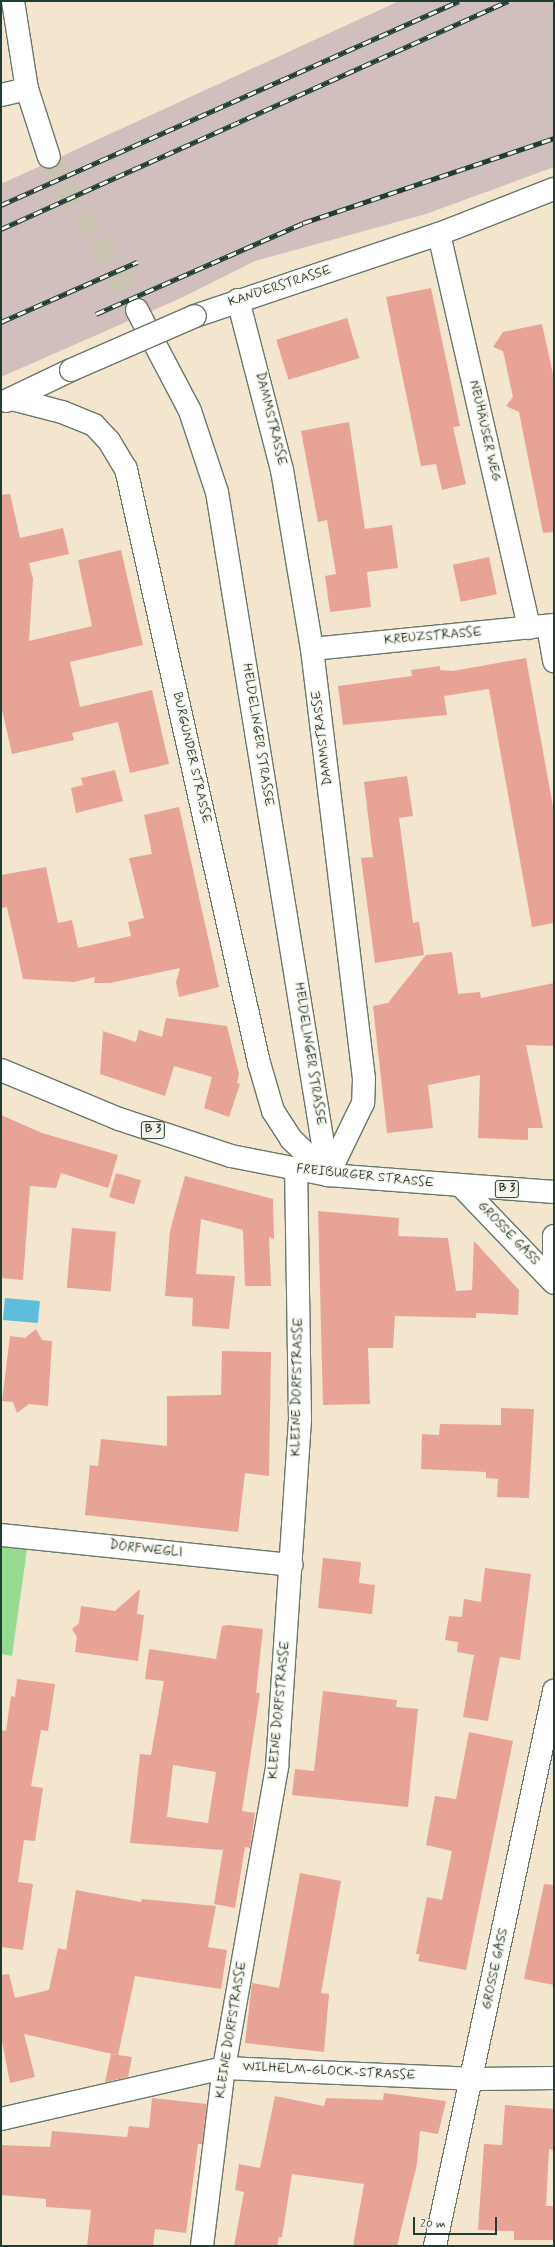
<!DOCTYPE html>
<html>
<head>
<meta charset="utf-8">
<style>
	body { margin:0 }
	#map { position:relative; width:555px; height:2247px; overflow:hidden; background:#f4e5ce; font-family:Mynerve,sans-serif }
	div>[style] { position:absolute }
	.industrial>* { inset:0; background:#d1bfbd }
	.green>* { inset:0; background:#97db93 }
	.water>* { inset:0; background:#5dbedb; transform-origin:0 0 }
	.building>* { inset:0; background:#e7a396; transform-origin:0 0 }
	.minor-tunnel>* { height:22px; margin-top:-11px; transform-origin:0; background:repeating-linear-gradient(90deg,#c9c3af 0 22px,transparent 0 33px) }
	.roads { filter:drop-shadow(1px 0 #6a786a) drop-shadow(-1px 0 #6a786a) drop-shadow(0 1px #6a786a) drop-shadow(0 -1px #6a786a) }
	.minor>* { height:22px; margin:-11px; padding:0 11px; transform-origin:11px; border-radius:11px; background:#fff }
	.major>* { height:22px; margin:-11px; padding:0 11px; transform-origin:11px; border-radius:11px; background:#fff }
	.rail>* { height:4.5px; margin-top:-2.25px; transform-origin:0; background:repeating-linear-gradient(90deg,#f7f3e8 0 9px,#1f3d34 0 18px); box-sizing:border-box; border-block:1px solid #1f3d34 }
	.bridges { filter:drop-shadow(1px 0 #6a786a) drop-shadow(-1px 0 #6a786a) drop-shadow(0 1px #6a786a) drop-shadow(0 -1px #6a786a) }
	.minor-bridge>* { height:22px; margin:-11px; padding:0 11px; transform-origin:11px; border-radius:11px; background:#fff }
	span { translate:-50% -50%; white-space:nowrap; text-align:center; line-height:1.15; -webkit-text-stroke:3px #f7f3e8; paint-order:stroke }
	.shield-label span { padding:1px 3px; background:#f7f3e8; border:1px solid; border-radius:3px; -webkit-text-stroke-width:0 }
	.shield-label { font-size:12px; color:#1f3d34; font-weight:700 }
	.street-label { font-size:13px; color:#1f3d34 }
	.frame { position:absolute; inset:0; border:2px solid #1f3d34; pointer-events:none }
	.scale { position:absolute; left:413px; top:2217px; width:84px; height:18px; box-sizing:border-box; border:2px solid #1f3d34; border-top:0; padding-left:5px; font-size:12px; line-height:14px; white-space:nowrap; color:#1f3d34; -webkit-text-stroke:3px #f7f3e8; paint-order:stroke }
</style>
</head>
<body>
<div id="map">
	<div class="industrial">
		<div style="clip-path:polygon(399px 1px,554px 1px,554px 167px,426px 214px,255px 261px,183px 297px,1px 377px,1px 184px)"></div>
	</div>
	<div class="green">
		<div style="clip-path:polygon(1px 1539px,28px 1542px,12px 1656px,1px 1654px)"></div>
	</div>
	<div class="water">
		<div style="left:5px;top:1298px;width:35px;height:22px;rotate:5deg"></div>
	</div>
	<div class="building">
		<div style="clip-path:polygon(431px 288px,460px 426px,453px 427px,466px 484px,442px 490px,436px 464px,421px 466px,386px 297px)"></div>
		<div style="left:347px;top:318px;width:42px;height:74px;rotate:73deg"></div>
		<div style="clip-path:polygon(542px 324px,554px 379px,554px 532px,543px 533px,519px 412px,506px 406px,513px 397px,503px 351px,493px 347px,503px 332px)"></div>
		<div style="clip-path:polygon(349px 422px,365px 529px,392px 525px,398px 568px,367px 572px,371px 607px,330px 612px,325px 576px,336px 574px,327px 520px,318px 522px,301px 431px)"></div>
		<div style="clip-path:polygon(10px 494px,20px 538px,63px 528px,69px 554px,29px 563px,33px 579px,29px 641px,92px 626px,78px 560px,121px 550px,143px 645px,70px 662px,80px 707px,152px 690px,169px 764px,130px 773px,118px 722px,72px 733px,74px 740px,12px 754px,1px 705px,1px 495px)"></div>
		<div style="left:489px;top:557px;width:38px;height:37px;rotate:78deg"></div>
		<div style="clip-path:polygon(526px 658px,554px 812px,554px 923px,532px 927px,489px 689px,444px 696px,447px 715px,343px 725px,338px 686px,412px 676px,411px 670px,440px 666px,440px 670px,453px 671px)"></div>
		<div style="clip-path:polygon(115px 770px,123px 801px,76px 813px,71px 788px,83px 785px,81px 778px)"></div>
		<div style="clip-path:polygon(407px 776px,413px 816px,399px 818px,413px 923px,419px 922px,424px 955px,375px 963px,361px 858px,373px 857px,364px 782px)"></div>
		<div style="clip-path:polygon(179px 807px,219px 987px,179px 997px,176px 982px,180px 968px,110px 983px,94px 983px,95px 977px,74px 982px,23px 979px,7px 907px,1px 908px,1px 875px,46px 867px,58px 923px,72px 920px,78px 948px,131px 936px,128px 922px,144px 918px,129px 858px,152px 854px,144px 815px)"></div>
		<div style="clip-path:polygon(452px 952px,458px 994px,480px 992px,481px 998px,554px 983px,554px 1046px,526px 1045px,543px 1128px,528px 1128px,528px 1140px,478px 1138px,480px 1075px,428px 1085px,433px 1128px,387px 1133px,373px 1006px,388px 1003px,426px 955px)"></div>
		<div style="clip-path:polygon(166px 1018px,227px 1026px,239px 1074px,237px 1083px,240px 1084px,229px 1117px,204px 1108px,212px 1077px,174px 1066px,165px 1096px,100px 1074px,103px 1031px,136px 1042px,139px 1030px,162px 1037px)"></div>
		<div style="clip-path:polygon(1px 1115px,42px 1133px,118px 1155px,108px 1188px,61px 1173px,56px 1188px,30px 1186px,23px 1280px,1px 1278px)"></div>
		<div style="left:116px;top:1173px;width:26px;height:25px;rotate:16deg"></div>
		<div style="clip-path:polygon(185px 1176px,273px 1199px,274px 1239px,269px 1237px,271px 1286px,245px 1286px,243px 1230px,201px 1219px,196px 1274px,235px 1276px,229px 1329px,192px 1326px,193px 1298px,165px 1296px,170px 1231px)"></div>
		<div style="clip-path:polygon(318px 1211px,399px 1218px,398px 1236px,448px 1238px,456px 1291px,472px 1290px,474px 1241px,519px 1290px,518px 1315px,476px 1313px,476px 1318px,395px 1316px,393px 1348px,368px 1348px,370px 1404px,323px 1405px)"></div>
		<div style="left:72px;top:1228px;width:44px;height:60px;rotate:5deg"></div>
		<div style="clip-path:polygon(36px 1329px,42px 1340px,52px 1341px,48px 1406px,29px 1404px,17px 1413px,13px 1402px,2px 1401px,10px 1336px,25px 1338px)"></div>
		<div style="clip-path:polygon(222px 1351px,271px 1352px,269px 1476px,245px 1473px,238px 1532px,85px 1515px,90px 1465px,98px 1466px,101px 1439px,167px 1446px,167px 1396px,221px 1395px)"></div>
		<div style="clip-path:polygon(501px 1408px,534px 1409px,529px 1498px,497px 1497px,498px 1479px,486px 1478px,486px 1472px,421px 1469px,422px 1434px,439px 1435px,440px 1424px,501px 1425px)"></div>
		<div style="clip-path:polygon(323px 1558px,361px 1562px,359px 1583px,375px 1585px,372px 1614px,318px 1608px)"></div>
		<div style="clip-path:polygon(485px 1568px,531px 1574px,520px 1660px,500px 1657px,488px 1721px,463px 1717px,474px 1655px,457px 1652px,458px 1642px,445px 1640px,449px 1616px,462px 1617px,464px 1599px,481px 1602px)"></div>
		<div style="clip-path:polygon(140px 1589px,137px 1614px,144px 1615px,138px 1661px,75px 1652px,77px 1637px,72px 1629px,79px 1623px,81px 1606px,115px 1611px)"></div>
		<div style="clip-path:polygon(evenodd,229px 1625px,263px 1629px,256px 1693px,260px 1693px,242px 1811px,255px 1813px,250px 1848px,245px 1847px,235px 1908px,214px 1904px,223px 1850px,130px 1843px,140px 1754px,151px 1755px,164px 1681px,145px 1679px,149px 1649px,216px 1659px,222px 1626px,229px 1625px,173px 1765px,216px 1772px,208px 1823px,167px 1817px,173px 1765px)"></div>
		<div style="clip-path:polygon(17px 1679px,55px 1684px,48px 1731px,41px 1730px,31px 1786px,43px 1788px,35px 1841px,24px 1840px,18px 1882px,33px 1884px,23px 1950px,1px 1947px,1px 1730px,6px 1731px,11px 1696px,15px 1697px)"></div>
		<div style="clip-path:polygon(323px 1691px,397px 1700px,396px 1707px,418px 1709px,408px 1807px,292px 1795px,295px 1769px,314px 1771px)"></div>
		<div style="clip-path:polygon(469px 1732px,513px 1741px,466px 1970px,418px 1961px,420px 1954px,416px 1954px,427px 1897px,442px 1900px,452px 1851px,426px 1845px,435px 1796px,456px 1799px)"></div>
		<div style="clip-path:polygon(300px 1873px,341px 1881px,321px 1993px,329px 1994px,324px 2052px,245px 2043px,252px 1983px,279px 1988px)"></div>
		<div style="clip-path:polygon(544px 1884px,554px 1885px,554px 1985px,524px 1979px)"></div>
		<div style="clip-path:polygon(76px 1890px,141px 1902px,142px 1899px,216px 1906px,208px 1947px,227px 1950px,221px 1989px,135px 1976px,118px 2055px,132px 2057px,128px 2077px,105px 2082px,111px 2054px,117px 2055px,24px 2034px,35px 2077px,10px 2083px,1px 2036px,1px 1975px,9px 1974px,15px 1998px,49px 1990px,58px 1948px,66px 1950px)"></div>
		<div style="clip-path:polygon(384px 2093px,446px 2101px,438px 2134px,420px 2131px,417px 2164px,397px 2246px,353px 2246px,364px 2184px,292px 2174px,282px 2237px,279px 2237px,277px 2246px,234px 2246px,244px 2192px,235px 2190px,239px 2164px,260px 2168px,275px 2096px,324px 2106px,326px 2098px,383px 2100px)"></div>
		<div style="clip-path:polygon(152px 2098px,207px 2104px,202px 2144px,198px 2144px,186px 2233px,155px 2229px,153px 2246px,87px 2246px,91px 2210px,46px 2207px,46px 2199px,1px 2195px,1px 2145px,50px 2147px,52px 2131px,127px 2137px,129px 2126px,149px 2128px)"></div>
		<div style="clip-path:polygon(505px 2105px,554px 2109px,554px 2150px,549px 2149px,546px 2206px,554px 2206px,554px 2240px,514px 2240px,514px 2231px,478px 2230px,484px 2144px,502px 2145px)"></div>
	</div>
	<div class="minor-tunnel">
		<div style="left:49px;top:157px;width:177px;rotate:60.1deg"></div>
	</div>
	<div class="roads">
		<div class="minor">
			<div style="left:13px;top:1px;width:89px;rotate:81deg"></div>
			<div style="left:27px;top:89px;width:71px;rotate:72.1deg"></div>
			<div style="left:1px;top:95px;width:27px;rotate:-13deg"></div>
			<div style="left:439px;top:234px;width:404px;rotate:77.1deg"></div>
			<div style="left:238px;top:300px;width:176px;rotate:75.5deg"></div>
			<div style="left:282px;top:470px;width:181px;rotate:80.5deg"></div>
			<div style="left:312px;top:649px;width:433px;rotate:83.1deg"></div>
			<div style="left:364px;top:1079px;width:24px;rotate:92deg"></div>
			<div style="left:363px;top:1103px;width:80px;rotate:115.9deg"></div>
			<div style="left:137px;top:310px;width:114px;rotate:62.3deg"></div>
			<div style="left:190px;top:411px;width:85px;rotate:71.6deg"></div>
			<div style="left:217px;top:492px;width:692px;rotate:80.77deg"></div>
			<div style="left:195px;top:316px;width:257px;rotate:-18.6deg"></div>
			<div style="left:439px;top:234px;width:123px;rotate:-21.4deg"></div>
			<div style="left:12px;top:399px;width:52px;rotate:14.6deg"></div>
			<div style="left:62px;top:412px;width:35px;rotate:22deg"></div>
			<div style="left:94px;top:425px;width:22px;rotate:47deg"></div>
			<div style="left:109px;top:441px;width:33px;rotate:59deg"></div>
			<div style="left:126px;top:469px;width:609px;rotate:77.38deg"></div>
			<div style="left:259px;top:1063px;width:50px;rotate:73.7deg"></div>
			<div style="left:273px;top:1111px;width:33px;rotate:57deg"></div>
			<div style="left:291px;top:1139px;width:52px;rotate:44.2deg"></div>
			<div style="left:6px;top:401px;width:72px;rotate:-25.5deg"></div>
			<div style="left:548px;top:626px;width:36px;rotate:80deg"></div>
			<div style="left:312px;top:649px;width:243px;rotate:-5.7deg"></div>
			<div style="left:461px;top:1186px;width:134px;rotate:46.2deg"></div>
			<div style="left:554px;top:1236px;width:27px;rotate:90deg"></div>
			<div style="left:1px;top:1535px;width:292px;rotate:5.9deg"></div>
			<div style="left:1px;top:2119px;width:229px;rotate:-12.9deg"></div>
			<div style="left:224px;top:2068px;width:247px;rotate:2.5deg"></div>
			<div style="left:471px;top:2079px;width:83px;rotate:-0.7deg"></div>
			<div style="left:202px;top:2246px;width:179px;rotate:-83deg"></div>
			<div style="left:224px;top:2068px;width:307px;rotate:-80deg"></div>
			<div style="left:277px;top:1766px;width:348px;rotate:-86.2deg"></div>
			<div style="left:300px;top:1419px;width:250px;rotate:-90.9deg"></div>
			<div style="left:435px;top:2246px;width:568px;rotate:-77.9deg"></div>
		</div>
		<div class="major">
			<div style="left:1px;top:1070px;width:128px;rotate:22.6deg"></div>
			<div style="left:119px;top:1119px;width:118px;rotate:18.3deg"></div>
			<div style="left:231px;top:1156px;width:99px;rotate:11.1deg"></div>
			<div style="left:328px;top:1175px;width:227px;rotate:4.3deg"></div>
		</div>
	</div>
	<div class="rail">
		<div style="left:1px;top:205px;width:501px;rotate:-24.01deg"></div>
		<div style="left:1px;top:229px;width:556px;rotate:-24.21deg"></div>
		<div style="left:96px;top:314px;width:226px;rotate:-23.7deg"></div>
		<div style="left:303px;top:223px;width:265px;rotate:-18.7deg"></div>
		<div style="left:1px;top:322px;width:149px;rotate:-23.8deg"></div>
	</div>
	<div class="bridges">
		<div class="minor-bridge">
			<div style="left:71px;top:370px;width:135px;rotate:-23.5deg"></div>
		</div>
	</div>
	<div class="shield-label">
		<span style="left:153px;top:1130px">B 3</span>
		<span style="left:507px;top:1189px">B 3</span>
	</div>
	<div class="street-label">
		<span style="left:280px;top:287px;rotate:-18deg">KANDERSTRASSE</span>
		<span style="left:270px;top:419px;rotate:76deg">DAMMSTRASSE</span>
		<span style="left:484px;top:431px;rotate:77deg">NEUHÄUSER WEG</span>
		<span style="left:433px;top:637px;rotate:-5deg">KREUZSTRASSE</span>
		<span style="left:257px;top:735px;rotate:81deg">HELDELINGER STRASSE</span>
		<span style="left:323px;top:738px;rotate:-97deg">DAMMSTRASSE</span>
		<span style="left:191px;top:758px;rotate:77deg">BURGUNDER STRASSE</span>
		<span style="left:309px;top:1054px;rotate:81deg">HELDELINGER STRASSE</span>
		<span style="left:365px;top:1177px;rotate:6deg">FREIBURGER STRASSE</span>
		<span style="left:508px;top:1234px;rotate:46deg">GROSSE GASS</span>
		<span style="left:298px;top:1387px;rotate:-89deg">KLEINE DORFSTRASSE</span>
		<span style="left:146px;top:1550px;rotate:6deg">DORFWEGLI</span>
		<span style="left:280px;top:1710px;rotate:-85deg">KLEINE DORFSTRASSE</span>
		<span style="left:496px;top:1969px;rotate:-78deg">GROSSE GASS</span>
		<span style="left:232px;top:2030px;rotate:-81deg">KLEINE DORFSTRASSE</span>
		<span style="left:329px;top:2072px;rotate:3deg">WILHELM-GLOCK-STRASSE</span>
	</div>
	<div class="frame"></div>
	<div class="scale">20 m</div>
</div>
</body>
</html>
